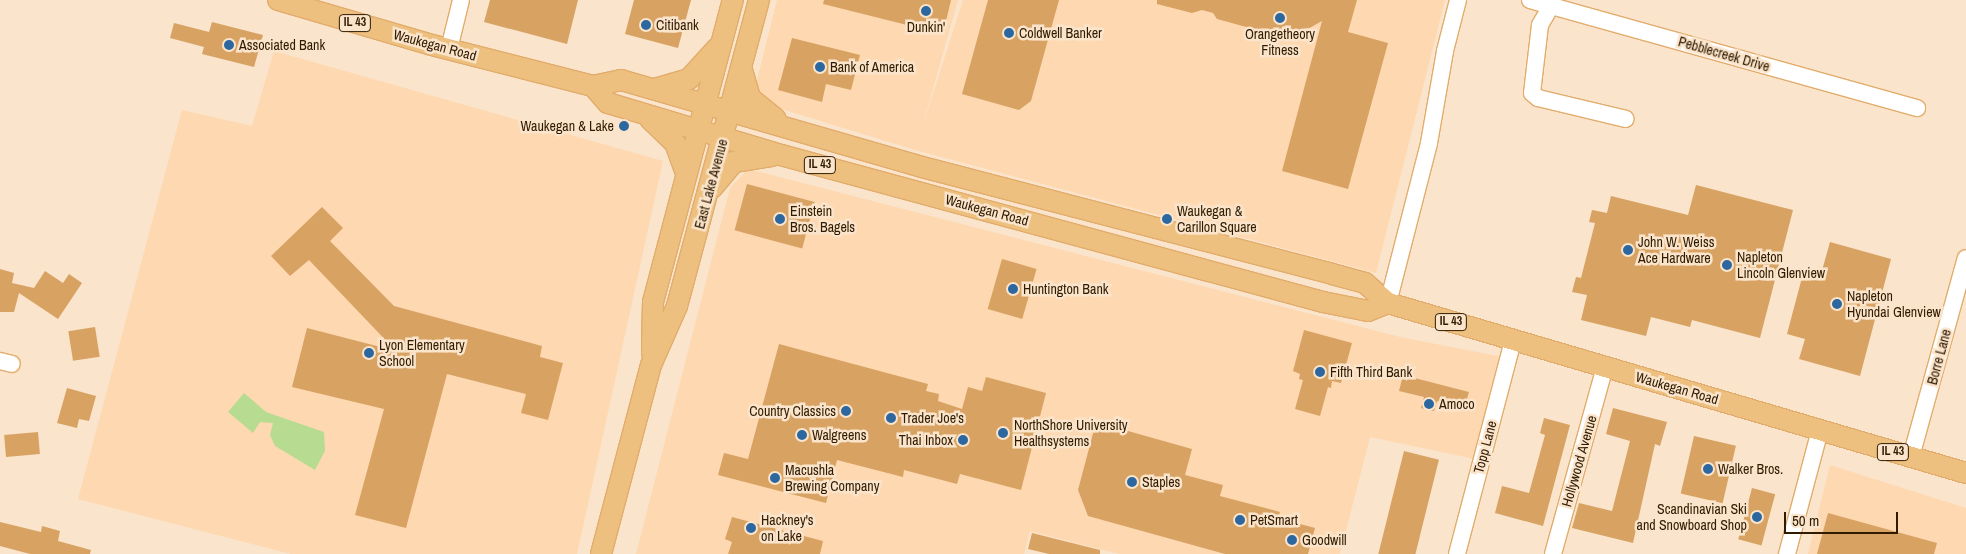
<!DOCTYPE html>
<html>
<head>
<meta charset="utf-8">
<style>
	body { margin:0 }
	#map { position:relative; width:1966px; height:554px; overflow:hidden; background:#fae4cb; font-family:"Archivo Narrow",sans-serif }
	div>[style] { position:absolute }
	.built>* { inset:0; background:#fed8b0 }
	.green>* { inset:0; background:#b7db91 }
	.building>* { inset:0; background:#d8a263; transform-origin:0 0 }
	.roads { filter:drop-shadow(1px 0 #e2ac6c) drop-shadow(-1px 0 #e2ac6c) drop-shadow(0 1px #e2ac6c) drop-shadow(0 -1px #e2ac6c) }
	.minor>* { height:16px; margin:-8px; padding:0 8px; transform-origin:8px; border-radius:8px; background:#fff }
	.major>* { height:20px; margin:-10px; padding:0 10px; transform-origin:10px; border-radius:10px; background:#eec07f }
	.dots>* { width:14px; height:14px; translate:-50% -50%; box-sizing:border-box; border:2px solid #fae4cb; border-radius:50% }
	span { translate:-50% -50%; white-space:nowrap; text-align:center; line-height:1.15; -webkit-text-stroke:5px #fae4cb; paint-order:stroke }
	.shield-label span { padding:1px 4px; background:#fae4cb; border:1px solid; border-radius:4px; -webkit-text-stroke-width:0 }
	.shield-label { font-size:12px; color:#301b01; font-weight:700 }
	.poi-label { font-size:14px; color:#301b01 }
	.left { translate:0 -50%; text-align:left }
	.right { translate:-100% -50%; text-align:right }
	.street-label { font-size:14px; color:#301b01 }
	.scale { position:absolute; left:1784px; top:512px; width:114px; height:22px; box-sizing:border-box; border:2px solid #301b01; border-top:0; padding-left:6px; font-size:15px; line-height:18px; white-space:nowrap; color:#301b01; -webkit-text-stroke:4px #fae4cb; paint-order:stroke }
</style>
</head>
<body>
<div id="map">
	<div class="built">
		<div style="clip-path:polygon(777px 0,958px 0,922px 128px,963px 0,1445px 0,1376px 273px,915px 150px,752px 100px)"></div>
		<div style="clip-path:polygon(274px 51px,663px 161px,577px 554px,291px 554px,78px 499px,182px 110px,252px 126px)"></div>
		<div style="clip-path:polygon(748px 169px,1400px 337px,1502px 357px,1475px 459px,1370px 437px,1340px 554px,1119px 554px,1030px 531px,1024px 554px,636px 554px,730px 188px)"></div>
		<div style="clip-path:polygon(1830px 465px,1966px 508px,1966px 554px,1808px 554px)"></div>
	</div>
	<div class="green">
		<div style="clip-path:polygon(244px 393px,266px 412px,324px 432px,325px 451px,315px 470px,275px 446px,270px 435px,273px 423px,260px 422px,253px 433px,228px 412px)"></div>
	</div>
	<div class="building">
		<div style="clip-path:polygon(490px 0,578px 0,567px 44px,484px 22px)"></div>
		<div style="clip-path:polygon(634px 0,691px 0,678px 48px,625px 34px)"></div>
		<div style="clip-path:polygon(824px 0,951px 0,943px 34px,823px 4px)"></div>
		<div style="clip-path:polygon(988px 0,1059px 0,1031px 101px,1019px 110px,962px 94px)"></div>
		<div style="clip-path:polygon(1157px 0,1357px 0,1348px 32px,1388px 43px,1348px 189px,1282px 171px,1322px 21px,1290px 39px,1217px 19px,1213px 13px,1202px 10px,1192px 13px,1157px 4px)"></div>
		<div style="clip-path:polygon(212px 22px,263px 35px,254px 67px,202px 54px,204px 47px,170px 38px,174px 23px,209px 32px)"></div>
		<div style="clip-path:polygon(792px 38px,860px 55px,851px 90px,826px 84px,822px 102px,778px 90px)"></div>
		<div style="left:747px;top:184px;width:70px;height:48px;rotate:15deg"></div>
		<div style="clip-path:polygon(1696px 185px,1793px 210px,1760px 338px,1692px 320px,1690px 327px,1651px 317px,1646px 336px,1581px 320px,1587px 295px,1572px 292px,1576px 277px,1581px 278px,1595px 223px,1589px 222px,1592px 210px,1607px 213px,1611px 196px,1688px 215px)"></div>
		<div style="clip-path:polygon(322px 207px,343px 228px,330px 241px,394px 306px,542px 346px,540px 357px,563px 363px,548px 420px,521px 413px,526px 394px,447px 374px,406px 528px,355px 515px,384px 409px,292px 387px,307px 328px,396px 351px,309px 260px,290px 276px,271px 256px)"></div>
		<div style="clip-path:polygon(1830px 242px,1891px 259px,1860px 376px,1799px 359px,1805px 339px,1787px 334px,1804px 270px,1821px 274px)"></div>
		<div style="left:1002px;top:259px;width:36px;height:52px;rotate:16deg"></div>
		<div style="clip-path:polygon(0 269px,14px 273px,12px 283px,34px 288px,45px 271px,63px 283px,69px 274px,82px 283px,58px 319px,19px 293px,14px 312px,0 312px)"></div>
		<div style="left:95px;top:327px;width:30px;height:27px;rotate:81deg"></div>
		<div style="clip-path:polygon(1304px 330px,1352px 343px,1341px 383px,1332px 381px,1331px 388px,1328px 387px,1320px 416px,1295px 409px,1303px 380px,1299px 379px,1300px 374px,1293px 371px)"></div>
		<div style="clip-path:polygon(779px 344px,928px 384px,926px 391px,939px 394px,938px 401px,962px 409px,968px 387px,982px 391px,986px 377px,1046px 393px,1021px 490px,960px 474px,957px 484px,904px 470px,903px 477px,837px 460px,826px 503px,718px 475px,724px 453px,748px 459px)"></div>
		<div style="clip-path:polygon(1403px 375px,1469px 392px,1464px 408px,1437px 401px,1434px 411px,1421px 408px,1424px 397px,1399px 391px)"></div>
		<div style="clip-path:polygon(67px 388px,96px 396px,89px 421px,79px 419px,77px 428px,57px 423px)"></div>
		<div style="clip-path:polygon(1613px 408px,1667px 422px,1660px 446px,1655px 444px,1633px 543px,1572px 528px,1579px 503px,1612px 511px,1630px 441px,1606px 434px)"></div>
		<div style="clip-path:polygon(1544px 418px,1570px 425px,1543px 526px,1495px 513px,1502px 486px,1529px 493px,1545px 435px,1540px 433px)"></div>
		<div style="clip-path:polygon(1096px 422px,1192px 449px,1185px 475px,1223px 485px,1220px 496px,1280px 512px,1278px 518px,1315px 528px,1308px 554px,1225px 554px,1088px 516px,1078px 490px)"></div>
		<div style="left:38px;top:432px;width:22px;height:34px;rotate:85deg"></div>
		<div style="left:1694px;top:436px;width:43px;height:59px;rotate:13deg"></div>
		<div style="left:1404px;top:451px;width:36px;height:106px;rotate:14deg"></div>
		<div style="left:1752px;top:488px;width:24px;height:53px;rotate:15deg"></div>
		<div style="clip-path:polygon(1828px 513px,1937px 543px,1934px 554px,1817px 554px)"></div>
		<div style="clip-path:polygon(732px 517px,823px 541px,820px 554px,728px 554px,732px 542px,725px 539px)"></div>
		<div style="clip-path:polygon(0 522px,41px 532px,42px 526px,60px 531px,58px 541px,91px 550px,90px 554px,30px 554px,0 546px)"></div>
		<div style="clip-path:polygon(1032px 533px,1100px 550px,1100px 554px,1049px 554px,1028px 549px)"></div>
	</div>
	<div class="roads">
		<div class="minor">
			<div style="left:1530px;top:0;width:402px;rotate:15.6deg"></div>
			<div style="left:1551px;top:6px;width:22px;rotate:120deg"></div>
			<div style="left:1540px;top:25px;width:68px;rotate:96.7deg"></div>
			<div style="left:1532px;top:93px;width:8px;rotate:40deg"></div>
			<div style="left:1538px;top:98px;width:90px;rotate:13.4deg"></div>
			<div style="left:449px;top:49px;width:50px;rotate:-76.2deg"></div>
			<div style="left:1388px;top:303px;width:165px;rotate:-75.6deg"></div>
			<div style="left:1429px;top:143px;width:93px;rotate:-80.1deg"></div>
			<div style="left:1445px;top:51px;width:53px;rotate:-75.7deg"></div>
			<div style="left:0;top:361px;width:12px;rotate:14deg"></div>
			<div style="left:1911px;top:457px;width:206px;rotate:-74.6deg"></div>
			<div style="left:1457px;top:554px;width:221px;rotate:-75.3deg"></div>
			<div style="left:1553px;top:554px;width:194px;rotate:-74.5deg"></div>
			<div style="left:1787px;top:554px;width:128px;rotate:-75.1deg"></div>
		</div>
		<div class="major">
			<div style="left:278px;top:0;width:160px;rotate:16.3deg"></div>
			<div style="left:432px;top:45px;width:166px;rotate:14.3deg"></div>
			<div style="left:593px;top:86px;width:29px;rotate:-12deg"></div>
			<div style="left:621px;top:80px;width:313px;rotate:16.1deg"></div>
			<div style="left:922px;top:167px;width:424px;rotate:14.6deg"></div>
			<div style="left:1332px;top:274px;width:34px;rotate:15deg"></div>
			<div style="left:1365px;top:283px;width:30px;rotate:41deg"></div>
			<div style="left:1388px;top:303px;width:602px;rotate:16.39deg"></div>
			<div style="left:742px;top:70px;width:29px;rotate:74deg"></div>
			<div style="left:750px;top:98px;width:33px;rotate:39deg"></div>
			<div style="left:593px;top:86px;width:23px;rotate:49deg"></div>
			<div style="left:608px;top:103px;width:181px;rotate:16.7deg"></div>
			<div style="left:781px;top:155px;width:562px;rotate:15.17deg"></div>
			<div style="left:1323px;top:302px;width:46px;rotate:11.3deg"></div>
			<div style="left:1368px;top:311px;width:22px;rotate:-22deg"></div>
			<div style="left:654px;top:89px;width:36px;rotate:-16deg"></div>
			<div style="left:689px;top:79px;width:42px;rotate:-47.9deg"></div>
			<div style="left:650px;top:119px;width:35px;rotate:44deg"></div>
			<div style="left:675px;top:143px;width:32px;rotate:70deg"></div>
			<div style="left:712px;top:188px;width:34px;rotate:-50deg"></div>
			<div style="left:734px;top:162px;width:39px;rotate:-9deg"></div>
			<div style="left:652px;top:353px;width:51px;rotate:-88.9deg"></div>
			<div style="left:653px;top:302px;width:312px;rotate:-75.2deg"></div>
			<div style="left:601px;top:554px;width:196px;rotate:-75.2deg"></div>
			<div style="left:651px;top:365px;width:64px;rotate:-66.2deg"></div>
			<div style="left:677px;top:306px;width:317px;rotate:-75deg"></div>
		</div>
	</div>
	<div class="dots">
		<div style="left:926px;top:11px;background:#2c689f"></div>
		<div style="left:1280px;top:18px;background:#2c689f"></div>
		<div style="left:646px;top:25px;background:#2c689f"></div>
		<div style="left:1009px;top:33px;background:#2c689f"></div>
		<div style="left:229px;top:45px;background:#2c689f"></div>
		<div style="left:820px;top:67px;background:#2c689f"></div>
		<div style="left:624px;top:126px;background:#2c689f"></div>
		<div style="left:780px;top:219px;background:#2c689f"></div>
		<div style="left:1167px;top:219px;background:#2c689f"></div>
		<div style="left:1628px;top:250px;background:#2c689f"></div>
		<div style="left:1727px;top:265px;background:#2c689f"></div>
		<div style="left:1013px;top:289px;background:#2c689f"></div>
		<div style="left:1837px;top:304px;background:#2c689f"></div>
		<div style="left:369px;top:353px;background:#2c689f"></div>
		<div style="left:1320px;top:372px;background:#2c689f"></div>
		<div style="left:1429px;top:404px;background:#2c689f"></div>
		<div style="left:846px;top:411px;background:#2c689f"></div>
		<div style="left:891px;top:418px;background:#2c689f"></div>
		<div style="left:1003px;top:433px;background:#2c689f"></div>
		<div style="left:802px;top:435px;background:#2c689f"></div>
		<div style="left:963px;top:440px;background:#2c689f"></div>
		<div style="left:1708px;top:469px;background:#2c689f"></div>
		<div style="left:775px;top:478px;background:#2c689f"></div>
		<div style="left:1132px;top:482px;background:#2c689f"></div>
		<div style="left:1757px;top:517px;background:#2c689f"></div>
		<div style="left:1240px;top:520px;background:#2c689f"></div>
		<div style="left:751px;top:528px;background:#2c689f"></div>
		<div style="left:1292px;top:540px;background:#2c689f"></div>
	</div>
	<div class="shield-label">
		<span style="left:355px;top:23px">IL 43</span>
		<span style="left:820px;top:165px">IL 43</span>
		<span style="left:1451px;top:322px">IL 43</span>
		<span style="left:1893px;top:452px">IL 43</span>
	</div>
	<div class="poi-label">
		<span class="left" style="left:656px;top:25px">Citibank</span>
		<span style="left:926px;top:27px">Dunkin'</span>
		<span class="left" style="left:1019px;top:33px">Coldwell Banker</span>
		<span style="left:1280px;top:42px">Orangetheory<br>Fitness</span>
		<span class="left" style="left:239px;top:45px">Associated Bank</span>
		<span class="left" style="left:830px;top:67px">Bank of America</span>
		<span class="right" style="left:614px;top:126px">Waukegan &amp; Lake</span>
		<span class="left" style="left:790px;top:219px">Einstein<br>Bros. Bagels</span>
		<span class="left" style="left:1177px;top:219px">Waukegan &amp;<br>Carillon Square</span>
		<span class="left" style="left:1638px;top:250px">John W. Weiss<br>Ace Hardware</span>
		<span class="left" style="left:1737px;top:265px">Napleton<br>Lincoln Glenview</span>
		<span class="left" style="left:1023px;top:289px">Huntington Bank</span>
		<span class="left" style="left:1847px;top:304px">Napleton<br>Hyundai Glenview</span>
		<span class="left" style="left:379px;top:353px">Lyon Elementary<br>School</span>
		<span class="left" style="left:1330px;top:372px">Fifth Third Bank</span>
		<span class="left" style="left:1439px;top:404px">Amoco</span>
		<span class="right" style="left:836px;top:411px">Country Classics</span>
		<span class="left" style="left:901px;top:418px">Trader Joe's</span>
		<span class="left" style="left:1014px;top:433px">NorthShore University<br>Healthsystems</span>
		<span class="left" style="left:812px;top:435px">Walgreens</span>
		<span class="right" style="left:953px;top:440px">Thai Inbox</span>
		<span class="left" style="left:1718px;top:469px">Walker Bros.</span>
		<span class="left" style="left:785px;top:478px">Macushla<br>Brewing Company</span>
		<span class="left" style="left:1142px;top:482px">Staples</span>
		<span class="right" style="left:1747px;top:517px">Scandinavian Ski<br>and Snowboard Shop</span>
		<span class="left" style="left:761px;top:528px">Hackney's<br>on Lake</span>
		<span class="left" style="left:1250px;top:520px">PetSmart</span>
		<span class="left" style="left:1302px;top:540px">Goodwill</span>
	</div>
	<div class="street-label">
		<span style="left:435px;top:45px;rotate:15deg">Waukegan Road</span>
		<span style="left:1724px;top:54px;rotate:16deg">Pebblecreek Drive</span>
		<span style="left:711px;top:184px;rotate:-75deg">East Lake Avenue</span>
		<span style="left:987px;top:210px;rotate:15deg">Waukegan Road</span>
		<span style="left:1939px;top:357px;rotate:-75deg">Borre Lane</span>
		<span style="left:1677px;top:388px;rotate:16deg">Waukegan Road</span>
		<span style="left:1485px;top:447px;rotate:-75deg">Topp Lane</span>
		<span style="left:1579px;top:461px;rotate:-74deg">Hollywood Avenue</span>
	</div>
	<div class="scale">50 m</div>
</div>
</body>
</html>
